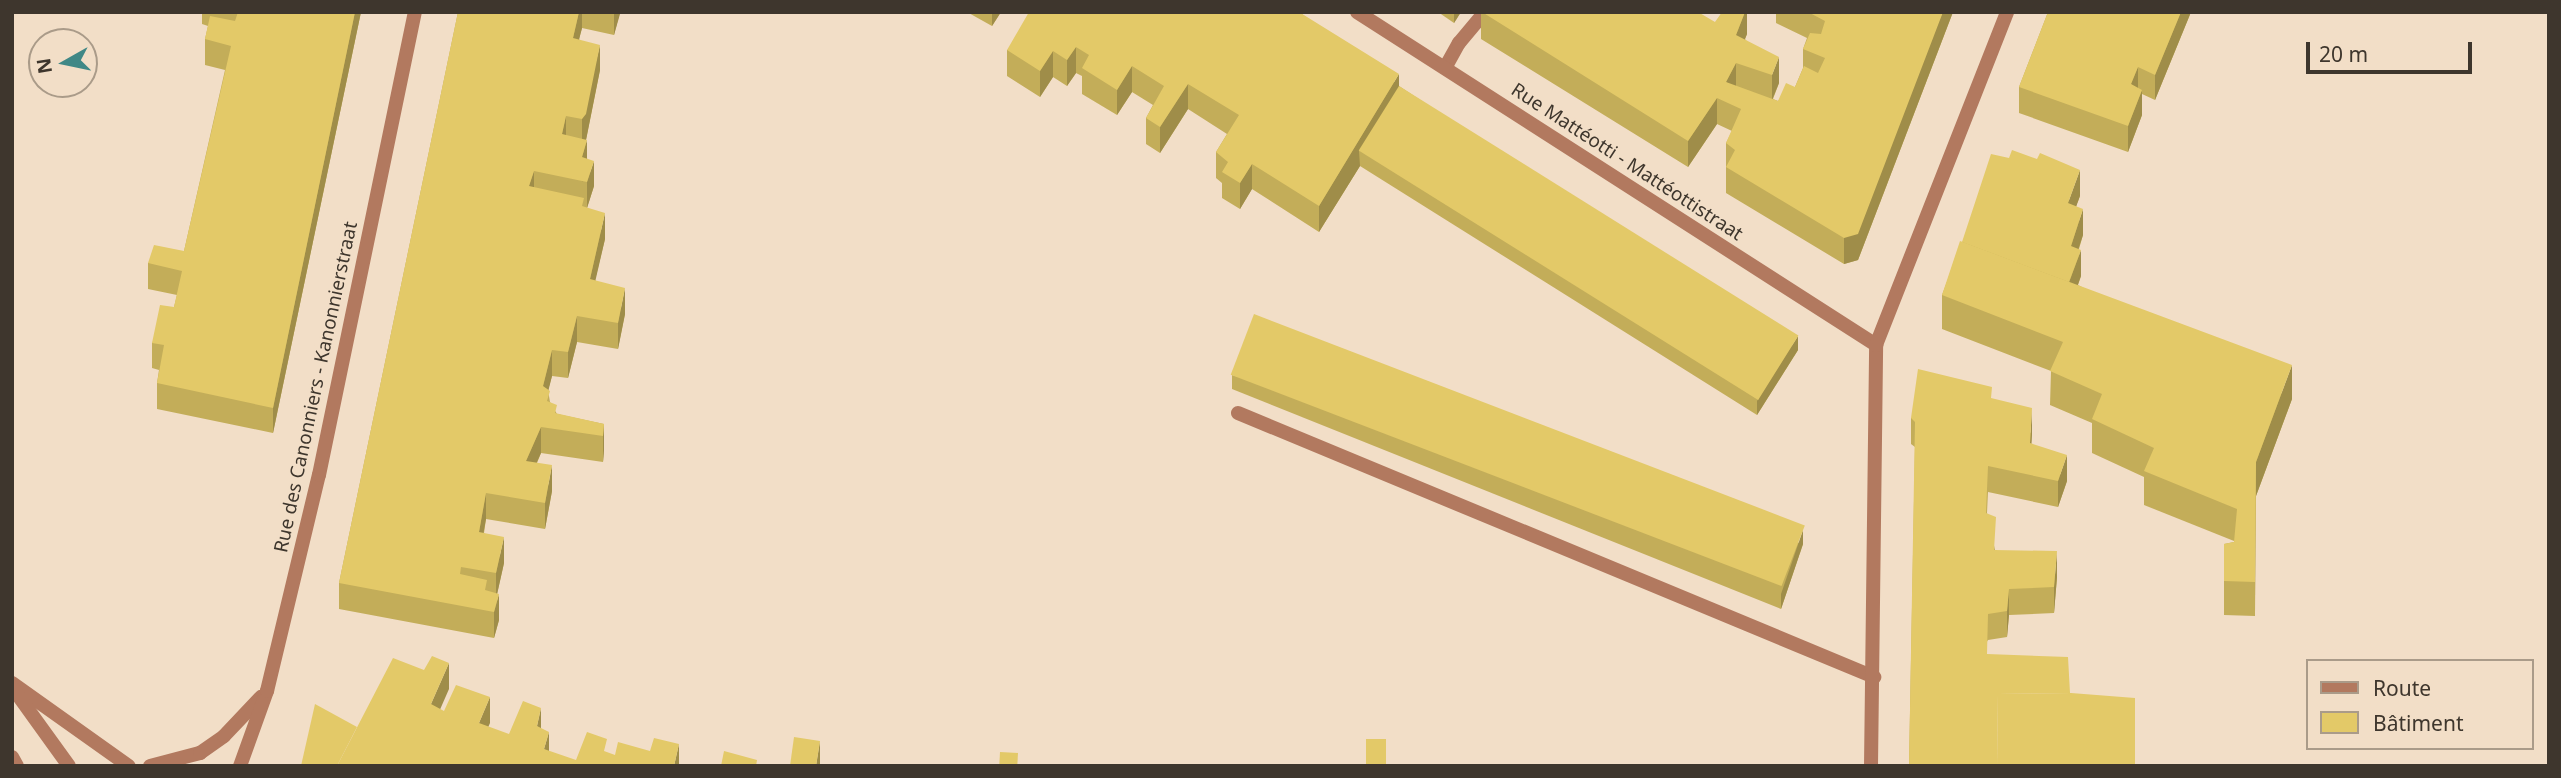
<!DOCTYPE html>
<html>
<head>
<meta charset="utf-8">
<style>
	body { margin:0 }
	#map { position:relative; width:2561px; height:778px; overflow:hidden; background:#f2dec7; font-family:"Noto Sans",sans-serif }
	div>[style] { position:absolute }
	.lane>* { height:14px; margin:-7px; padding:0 7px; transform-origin:7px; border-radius:7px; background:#b2795f }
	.street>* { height:14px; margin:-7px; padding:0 7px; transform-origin:7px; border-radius:7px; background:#b2795f }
	.wall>* { inset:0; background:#c3ad59 }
	.shaded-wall>* { inset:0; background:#9f8d49 }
	.building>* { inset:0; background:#e3c968; transform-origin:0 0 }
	span { translate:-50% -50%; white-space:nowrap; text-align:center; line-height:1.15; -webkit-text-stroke:5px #f2dec7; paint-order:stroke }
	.street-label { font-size:19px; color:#3e362d }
	.frame { position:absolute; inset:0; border:14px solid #3e362d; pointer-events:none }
	.legend { position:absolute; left:2306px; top:659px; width:228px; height:91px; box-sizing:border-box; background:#f2dec7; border:2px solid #aa9b89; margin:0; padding:9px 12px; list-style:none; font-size:21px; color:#3e362d }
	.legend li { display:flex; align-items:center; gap:14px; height:35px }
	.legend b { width:35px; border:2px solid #aa9b89 }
	.north { position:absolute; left:28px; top:28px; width:70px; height:70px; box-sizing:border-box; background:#f2dec7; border:2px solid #aa9b89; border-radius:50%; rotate:261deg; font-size:19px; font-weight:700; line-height:28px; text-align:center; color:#3e362d }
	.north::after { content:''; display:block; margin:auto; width:24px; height:32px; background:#408886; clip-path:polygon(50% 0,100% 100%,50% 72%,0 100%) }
	.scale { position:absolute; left:2306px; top:42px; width:166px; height:32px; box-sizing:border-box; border:4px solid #3e362d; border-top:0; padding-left:9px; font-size:21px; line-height:24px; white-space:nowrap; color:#3e362d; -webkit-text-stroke:5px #f2dec7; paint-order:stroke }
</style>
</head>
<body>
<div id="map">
	<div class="lane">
		<div style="left:1445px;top:68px;width:29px;rotate:-61deg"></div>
		<div style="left:1459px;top:43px;width:40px;rotate:-50deg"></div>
		<div style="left:1238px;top:413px;width:689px;rotate:22.54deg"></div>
	</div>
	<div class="street">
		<div style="left:1357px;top:12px;width:617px;rotate:32.68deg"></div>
		<div style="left:12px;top:683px;width:143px;rotate:35.4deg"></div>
		<div style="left:12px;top:687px;width:97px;rotate:54.2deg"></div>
		<div style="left:12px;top:757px;width:10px;rotate:61deg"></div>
		<div style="left:150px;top:766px;width:52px;rotate:-14.6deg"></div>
		<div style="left:200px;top:753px;width:29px;rotate:-35deg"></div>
		<div style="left:224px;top:736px;width:54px;rotate:-46.5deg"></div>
		<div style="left:240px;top:766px;width:80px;rotate:-70.2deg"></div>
		<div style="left:267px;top:691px;width:222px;rotate:-76.5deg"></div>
		<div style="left:319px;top:475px;width:473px;rotate:-78.3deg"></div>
		<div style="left:1871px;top:766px;width:421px;rotate:-89.3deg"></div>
		<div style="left:1876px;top:345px;width:358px;rotate:-68.5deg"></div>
	</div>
	<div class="wall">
		<div style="clip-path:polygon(202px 12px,361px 12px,273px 433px,157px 409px,157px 383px,159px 370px,152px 368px,152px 343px,174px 307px,177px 295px,148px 289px,148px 263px,184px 251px,225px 70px,205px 65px,205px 39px,208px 26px,202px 24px)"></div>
		<div style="clip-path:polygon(458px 12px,620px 12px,614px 35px,582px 28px,579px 39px,600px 70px,586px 140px,587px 158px,594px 186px,587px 208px,605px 239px,595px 280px,625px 314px,618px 349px,577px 342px,568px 378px,552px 376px,548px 390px,550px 402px,557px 414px,604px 424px,604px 450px,603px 462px,541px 453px,537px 463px,552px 491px,545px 529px,486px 519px,484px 533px,504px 563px,497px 594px,499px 620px,494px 638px,339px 609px,339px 583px)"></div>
		<div style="clip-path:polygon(967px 12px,1001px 12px,992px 26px)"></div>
		<div style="clip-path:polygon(1299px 12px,1399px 86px,1798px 350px,1757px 415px,1360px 166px,1319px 232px,1252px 189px,1240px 209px,1222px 198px,1222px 183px,1216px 178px,1216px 152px,1227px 134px,1188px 109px,1160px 153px,1146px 144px,1146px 118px,1153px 105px,1132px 92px,1117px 115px,1082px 94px,1082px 76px,1076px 73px,1067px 86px,1053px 77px,1040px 97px,1007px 76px,1007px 50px)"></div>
		<div style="clip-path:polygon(1438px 12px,1461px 12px,1454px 23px)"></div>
		<div style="clip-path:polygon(1747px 12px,1747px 34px,1745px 39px,1779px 83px,1773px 99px,1778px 101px,1795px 87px,1803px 68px,1803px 49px,1807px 38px,1776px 23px,1776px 12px,1953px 12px,1858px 260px,1844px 264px,1726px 193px,1726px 143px,1732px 131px,1717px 124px,1688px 167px,1481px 39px,1481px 13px,1715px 22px)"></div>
		<div style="clip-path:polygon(2048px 12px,2191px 12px,2155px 100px,2142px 94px,2142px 115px,2128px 152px,2019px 113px,2019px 87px)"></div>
		<div style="clip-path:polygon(2080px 196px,2076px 206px,2083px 235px,2079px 249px,2081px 276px,2078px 285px,2292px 399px,2256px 496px,2255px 616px,2224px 615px,2224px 544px,2234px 542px,2234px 541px,2144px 505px,2144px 477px,2092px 453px,2092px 423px,2050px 405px,2051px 371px,1942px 329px,1942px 295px,1962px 242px)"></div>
		<div style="clip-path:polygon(1232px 375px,1803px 544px,1781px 609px,1232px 389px)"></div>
		<div style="clip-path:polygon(1992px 399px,2032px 434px,2031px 444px,2067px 481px,2058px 507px,1988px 492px,1987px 513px,1995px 550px,2057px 577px,2054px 613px,2009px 615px,2007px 637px,1988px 640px,1909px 766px,1915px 447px,1911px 444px,1911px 418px)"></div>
	</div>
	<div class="shaded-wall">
		<div style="clip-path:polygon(355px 12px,361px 12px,273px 433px,273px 408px)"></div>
		<div style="clip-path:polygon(579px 12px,582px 12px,582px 28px,573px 63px,573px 38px)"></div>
		<div style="clip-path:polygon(614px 12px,620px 12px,620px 14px,614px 35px)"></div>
		<div style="clip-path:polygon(992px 12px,1001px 12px,992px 26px)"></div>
		<div style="clip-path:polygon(1454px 12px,1461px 12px,1454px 23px)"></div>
		<div style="clip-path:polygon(1745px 12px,1747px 12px,1747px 34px,1736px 61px,1736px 35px)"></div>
		<div style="clip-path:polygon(1943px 12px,1953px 12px,1858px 260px,1844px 264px,1844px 238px)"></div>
		<div style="clip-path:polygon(2181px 12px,2191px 12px,2155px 100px,2155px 75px)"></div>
		<div style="clip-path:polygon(600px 45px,600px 70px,586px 140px,582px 145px,582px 119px)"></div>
		<div style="clip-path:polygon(1076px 47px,1076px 73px,1067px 86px,1067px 60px)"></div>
		<div style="clip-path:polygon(1053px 51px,1053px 77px,1040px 97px,1040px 71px)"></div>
		<div style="clip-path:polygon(1779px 57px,1779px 83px,1772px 100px,1772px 75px)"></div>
		<div style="clip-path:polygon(1736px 63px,1736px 89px,1726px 82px)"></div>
		<div style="clip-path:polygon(1132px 66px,1132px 92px,1117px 115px,1117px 90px)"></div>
		<div style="clip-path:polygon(2138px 67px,2138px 93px,2131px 84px)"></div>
		<div style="clip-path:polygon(1399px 74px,1399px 100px,1359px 151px,1360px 166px,1319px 232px,1319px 206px)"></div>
		<div style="clip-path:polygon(1188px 84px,1188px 109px,1160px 153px,1160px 127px)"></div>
		<div style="clip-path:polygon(2142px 90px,2142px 115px,2128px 152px,2128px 126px)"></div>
		<div style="clip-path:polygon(1717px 98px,1717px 124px,1688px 167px,1688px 141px)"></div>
		<div style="clip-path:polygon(566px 116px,566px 142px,562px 134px)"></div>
		<div style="clip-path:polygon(587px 140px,587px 166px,582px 182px,582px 157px)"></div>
		<div style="clip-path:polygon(594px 161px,594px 186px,587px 208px,587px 182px)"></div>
		<div style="clip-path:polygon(1252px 164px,1252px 189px,1240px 209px,1240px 183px)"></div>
		<div style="clip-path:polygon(2080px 170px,2080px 196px,2068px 229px,2068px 203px)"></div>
		<div style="clip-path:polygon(534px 171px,534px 197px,529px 186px)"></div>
		<div style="clip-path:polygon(2083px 209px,2083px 235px,2071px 271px,2071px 246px)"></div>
		<div style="clip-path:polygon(605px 213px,605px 239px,590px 304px,590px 279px)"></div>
		<div style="clip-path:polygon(2081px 250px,2081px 276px,2067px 314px,2067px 288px)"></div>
		<div style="clip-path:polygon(625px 288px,625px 314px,618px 349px,618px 323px)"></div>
		<div style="clip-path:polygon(577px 316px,577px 342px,568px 378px,568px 352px)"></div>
		<div style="clip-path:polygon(1798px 336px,1798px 350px,1757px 415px,1757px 401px)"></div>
		<div style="clip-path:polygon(552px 350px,552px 376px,543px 412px,543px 386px)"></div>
		<div style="clip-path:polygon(2292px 365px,2292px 399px,2256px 496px,2255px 616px,2256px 462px)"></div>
		<div style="clip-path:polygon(2032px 408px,2032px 434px,2030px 469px,2030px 443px)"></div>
		<div style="clip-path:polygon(604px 424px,604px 450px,603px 462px,603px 436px)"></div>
		<div style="clip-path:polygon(541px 427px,541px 453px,526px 486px,526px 461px)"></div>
		<div style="clip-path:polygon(2067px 455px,2067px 481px,2058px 507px,2058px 481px)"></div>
		<div style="clip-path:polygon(552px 465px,552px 491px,545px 529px,545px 503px)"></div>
		<div style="clip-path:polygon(486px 493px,486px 519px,479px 557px,479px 532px)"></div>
		<div style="clip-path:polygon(1803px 530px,1803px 544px,1781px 609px,1781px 594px)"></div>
		<div style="clip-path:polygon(504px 537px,504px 563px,496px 599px,496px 573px)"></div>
		<div style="clip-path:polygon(2057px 551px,2057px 577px,2054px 613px,2054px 587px)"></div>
		<div style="clip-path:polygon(2009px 589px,2009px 615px,2007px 637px,2007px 611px)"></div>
		<div style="clip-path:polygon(499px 594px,499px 620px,494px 638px,494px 612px)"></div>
		<div style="clip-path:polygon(449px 663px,449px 689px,431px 730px,431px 704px)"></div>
		<div style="clip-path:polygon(490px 697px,490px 723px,479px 748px,479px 723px)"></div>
		<div style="clip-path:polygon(541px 708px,541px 734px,537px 726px)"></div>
		<div style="clip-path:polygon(549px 732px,549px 757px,544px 749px)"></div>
		<div style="clip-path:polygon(820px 741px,820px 766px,816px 766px)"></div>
		<div style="clip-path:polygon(679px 744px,679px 766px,674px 766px)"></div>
	</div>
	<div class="building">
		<div style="clip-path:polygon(238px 12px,355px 12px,273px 408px,157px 383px,164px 345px,152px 343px,160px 305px,174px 307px,182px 271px,148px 263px,154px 245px,184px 251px,231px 46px,205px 39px,210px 16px,235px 21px)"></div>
		<div style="clip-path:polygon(458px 12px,579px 12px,573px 38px,600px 45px,586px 114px,582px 119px,566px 116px,562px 134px,587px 140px,582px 157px,594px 161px,587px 182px,534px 171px,529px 186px,584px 198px,582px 206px,605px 213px,590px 279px,625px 288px,618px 323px,577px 316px,568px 352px,552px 350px,543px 386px,550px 391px,547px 401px,557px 405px,555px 413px,604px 424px,603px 436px,541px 427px,526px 461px,552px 465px,545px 503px,486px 493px,479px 532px,504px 537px,496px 573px,461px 567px,460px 574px,487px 580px,485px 590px,499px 594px,494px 612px,339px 583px)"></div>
		<div style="clip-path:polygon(1029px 12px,1299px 12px,1399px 74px,1319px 206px,1252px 164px,1240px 183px,1222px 172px,1228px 162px,1216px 152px,1239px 115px,1188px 84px,1160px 127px,1146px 118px,1164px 86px,1132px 66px,1117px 90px,1082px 68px,1089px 55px,1076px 47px,1067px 60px,1053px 51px,1040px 71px,1007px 50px)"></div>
		<div style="clip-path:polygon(1482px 12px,1698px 12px,1715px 22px,1722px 12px,1745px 12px,1736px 35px,1779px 57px,1772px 75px,1736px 63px,1726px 82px,1778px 101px,1786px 83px,1795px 87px,1804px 66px,1818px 73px,1825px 58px,1803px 49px,1810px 33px,1821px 34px,1825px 21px,1808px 12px,1943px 12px,1858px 234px,1844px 238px,1726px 167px,1735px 150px,1726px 143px,1741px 109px,1717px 98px,1688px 141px)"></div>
		<div style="clip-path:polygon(2048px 12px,2181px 12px,2155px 75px,2138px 67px,2131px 84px,2142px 90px,2128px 126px,2019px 87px)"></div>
		<div style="left:1399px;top:86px;width:471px;height:76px;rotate:32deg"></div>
		<div style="clip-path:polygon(2012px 150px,2037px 159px,2040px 153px,2080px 170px,2068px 203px,2083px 209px,2071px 246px,2081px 250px,2069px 282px,1962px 242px,1991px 154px,2009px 158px)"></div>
		<div style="clip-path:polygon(1960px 241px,2292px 365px,2256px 462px,2255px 582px,2224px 581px,2224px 544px,2234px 542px,2237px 509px,2144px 471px,2154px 448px,2092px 419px,2102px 394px,2050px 371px,2063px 342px,1942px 295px)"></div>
		<div style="left:1254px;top:314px;width:590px;height:65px;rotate:21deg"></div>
		<div style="clip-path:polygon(1918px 369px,1992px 387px,1991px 398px,2032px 408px,2030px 443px,2067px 455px,2058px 481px,1988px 466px,1986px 513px,1996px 517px,1994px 550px,2057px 551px,2054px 587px,2009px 589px,2007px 611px,1988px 614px,1987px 654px,2068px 657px,2070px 693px,1998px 694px,1997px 766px,1909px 766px,1915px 422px,1911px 418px)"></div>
		<div style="clip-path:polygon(432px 656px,449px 663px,431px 704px,444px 711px,456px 685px,490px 697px,479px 723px,509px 734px,523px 701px,541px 708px,537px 726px,549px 732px,544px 749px,576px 760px,587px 732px,607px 739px,604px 751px,615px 755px,618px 742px,650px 751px,654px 738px,679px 744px,674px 766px,337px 766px,393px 658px,424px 670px)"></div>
		<div style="clip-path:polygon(2071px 693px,2135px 698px,2135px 766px,1997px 766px,1998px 694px)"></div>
		<div style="clip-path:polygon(315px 704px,357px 727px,337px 766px,301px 766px)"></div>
		<div style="clip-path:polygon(794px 737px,820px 741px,816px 766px,790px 766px)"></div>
		<div style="left:1366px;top:739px;width:20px;height:27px"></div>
		<div style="clip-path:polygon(724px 751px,757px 760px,756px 766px,721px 766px)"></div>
		<div style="left:1000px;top:752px;width:18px;height:14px;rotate:3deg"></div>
	</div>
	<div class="street-label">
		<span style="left:1627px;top:162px;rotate:33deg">Rue Mattéotti - Mattéottistraat</span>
		<span style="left:316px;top:387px;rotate:-78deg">Rue des Canonniers - Kanonnierstraat</span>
	</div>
	<div class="frame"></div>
	<ul class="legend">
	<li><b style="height:9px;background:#b2795f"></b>Route</li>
	<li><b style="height:19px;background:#e3c968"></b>Bâtiment</li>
	</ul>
	<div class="north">N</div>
	<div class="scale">20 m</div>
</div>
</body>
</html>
